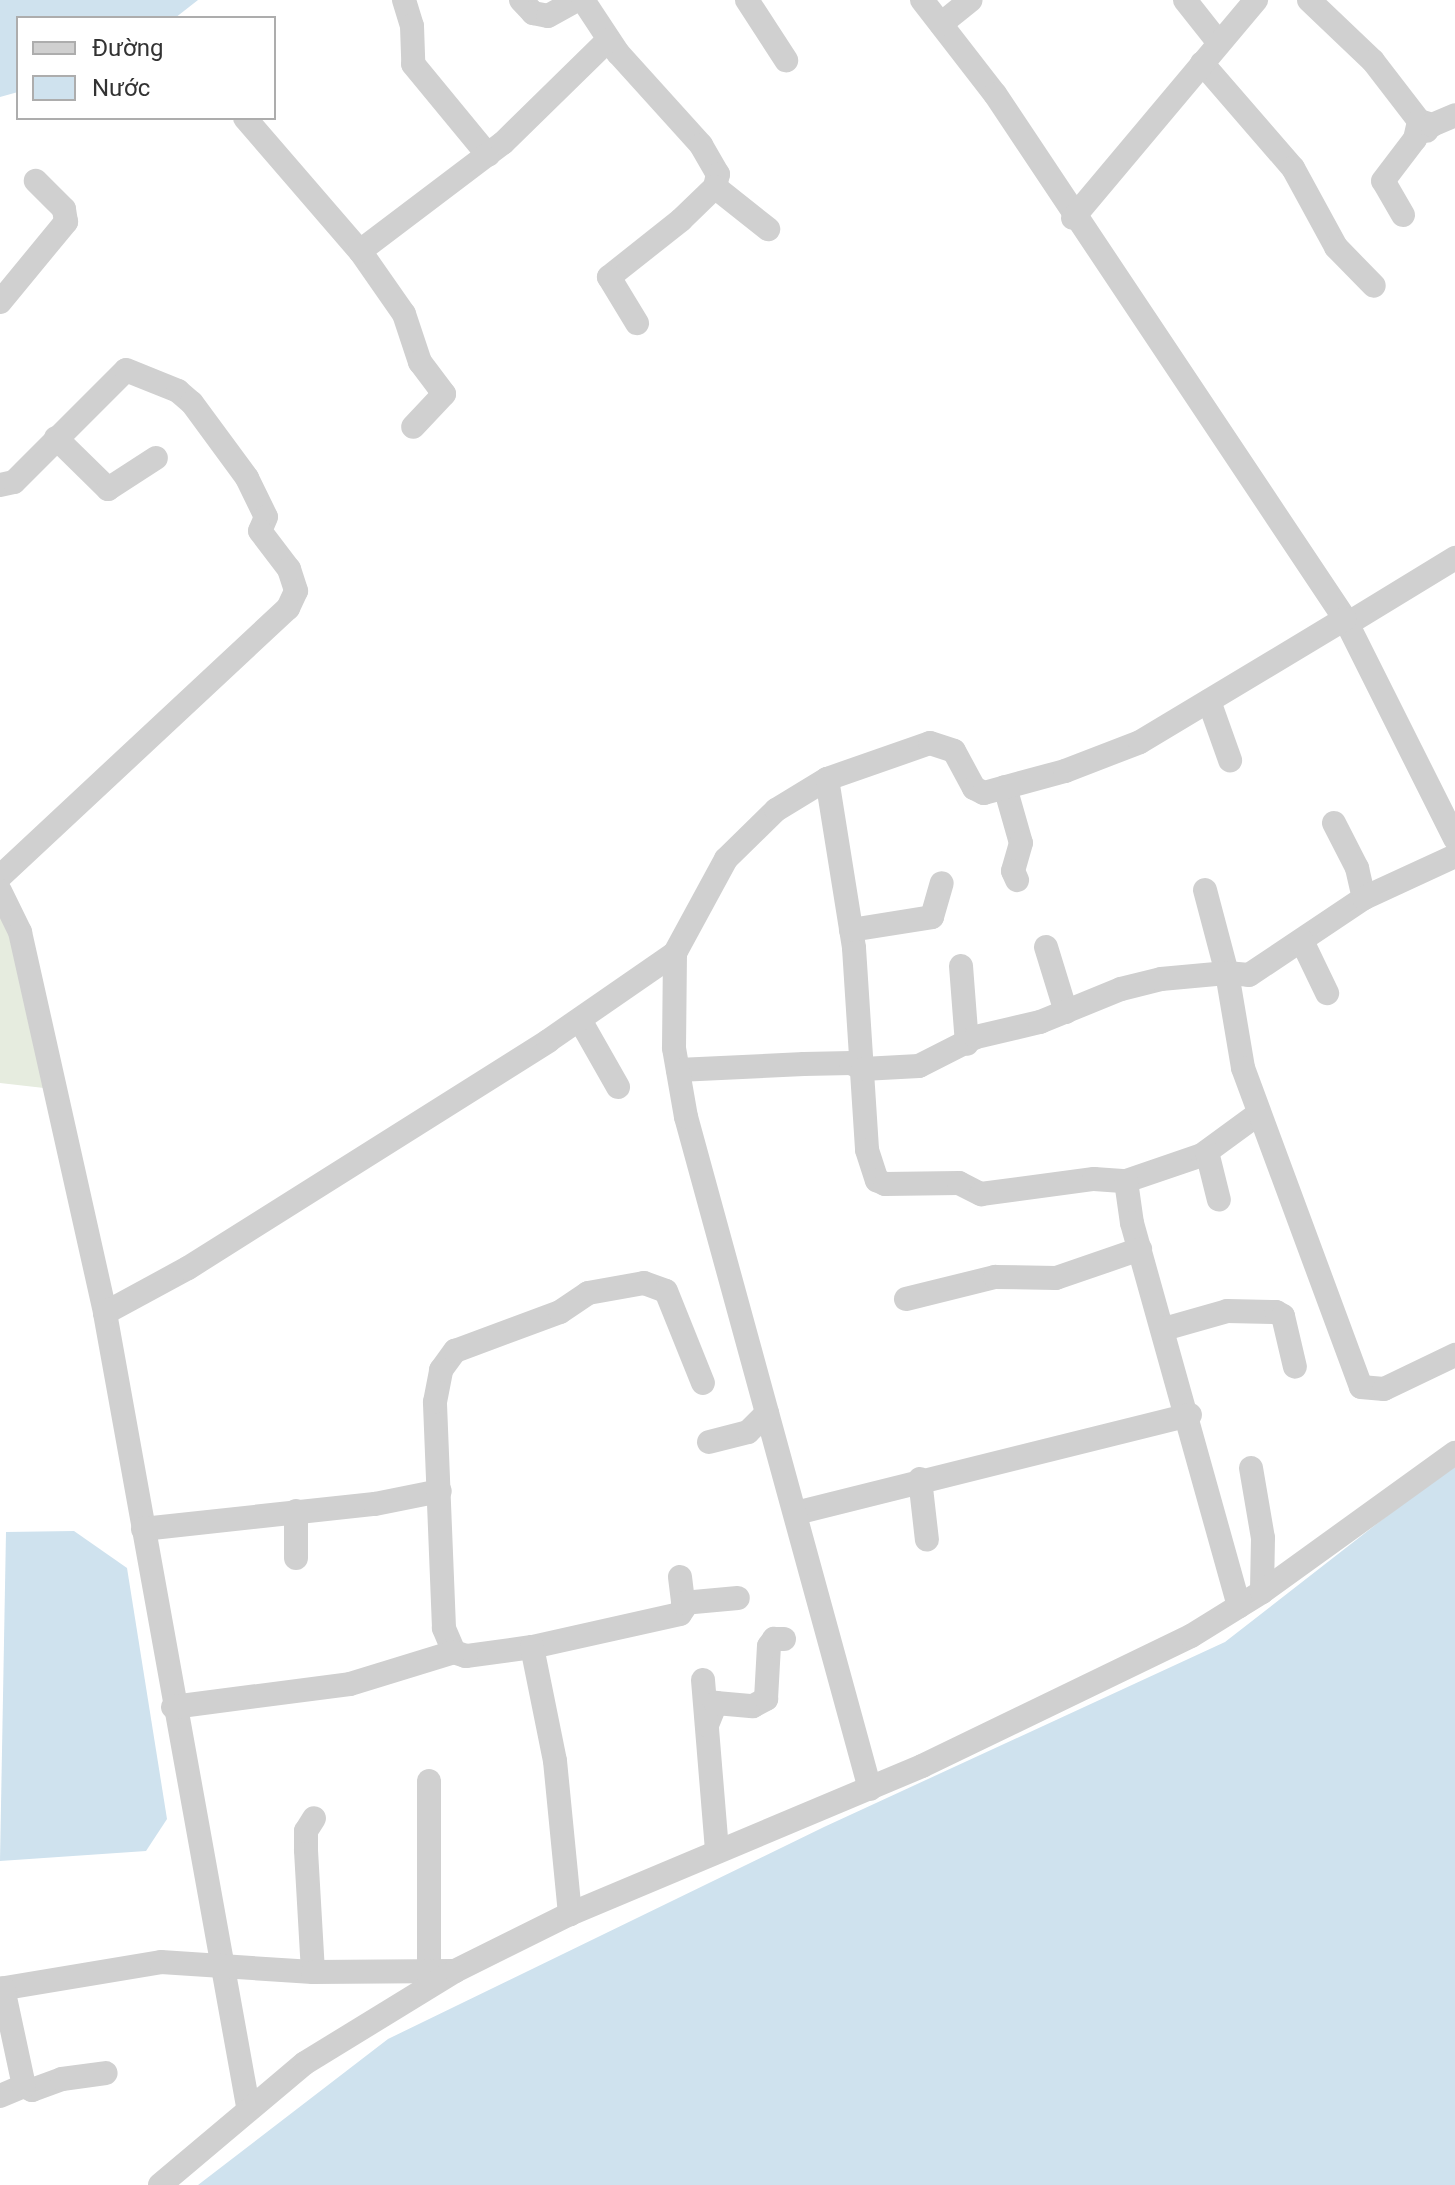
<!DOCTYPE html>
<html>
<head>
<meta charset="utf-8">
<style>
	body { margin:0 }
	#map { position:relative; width:1455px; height:2185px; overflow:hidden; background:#fff; font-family:Roboto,sans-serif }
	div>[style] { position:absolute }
	.green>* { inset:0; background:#e6ecdf }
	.water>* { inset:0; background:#cfe2ee }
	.minor>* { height:24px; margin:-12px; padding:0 12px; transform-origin:12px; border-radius:12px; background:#d0d0d0 }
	span { translate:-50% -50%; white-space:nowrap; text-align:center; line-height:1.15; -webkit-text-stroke:8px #fff; paint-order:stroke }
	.legend { position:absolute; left:16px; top:16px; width:260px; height:104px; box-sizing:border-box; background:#fff; border:2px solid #adadad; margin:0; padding:10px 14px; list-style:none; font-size:24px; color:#333 }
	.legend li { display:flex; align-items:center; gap:16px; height:40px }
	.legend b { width:40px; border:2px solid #adadad }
</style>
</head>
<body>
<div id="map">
	<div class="green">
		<div style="clip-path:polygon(0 913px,20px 964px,44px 1088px,0 1083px)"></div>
	</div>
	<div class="water">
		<div style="clip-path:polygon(0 0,198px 0,175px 18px,18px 18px,18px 92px,0 97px)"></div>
		<div style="clip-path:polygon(1455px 1463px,1455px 2185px,198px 2185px,388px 2039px,824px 1827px,1225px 1642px)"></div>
		<div style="clip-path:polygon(74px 1531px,127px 1568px,167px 1819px,146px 1851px,0 1861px,6px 1532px)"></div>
	</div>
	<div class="minor">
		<div style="left:404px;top:0;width:27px;rotate:73deg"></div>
		<div style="left:412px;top:26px;width:38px;rotate:88deg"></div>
		<div style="left:413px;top:64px;width:118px;rotate:50.5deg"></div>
		<div style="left:521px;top:0;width:18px;rotate:47deg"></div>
		<div style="left:533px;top:13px;width:15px;rotate:11deg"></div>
		<div style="left:548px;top:16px;width:33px;rotate:-29deg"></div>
		<div style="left:583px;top:0;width:64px;rotate:56.6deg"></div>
		<div style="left:618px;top:53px;width:124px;rotate:47.9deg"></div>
		<div style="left:701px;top:145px;width:34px;rotate:60deg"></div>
		<div style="left:718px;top:174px;width:13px;rotate:103deg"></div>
		<div style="left:715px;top:187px;width:47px;rotate:135.9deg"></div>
		<div style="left:681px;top:220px;width:92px;rotate:141.6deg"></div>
		<div style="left:609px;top:277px;width:54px;rotate:58.7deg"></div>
		<div style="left:747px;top:0;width:72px;rotate:57deg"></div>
		<div style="left:922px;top:0;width:119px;rotate:52.2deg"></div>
		<div style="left:995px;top:94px;width:631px;rotate:56.31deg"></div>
		<div style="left:1345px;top:619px;width:246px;rotate:63.4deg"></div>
		<div style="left:1185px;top:0;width:55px;rotate:51.7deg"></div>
		<div style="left:1309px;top:0;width:88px;rotate:43.6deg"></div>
		<div style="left:1373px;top:61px;width:88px;rotate:52.4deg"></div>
		<div style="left:941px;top:24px;width:38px;rotate:-39deg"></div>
		<div style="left:1202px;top:63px;width:139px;rotate:49.1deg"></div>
		<div style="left:1293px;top:168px;width:90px;rotate:61.4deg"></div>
		<div style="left:1336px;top:247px;width:54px;rotate:45.7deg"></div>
		<div style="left:245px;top:118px;width:176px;rotate:49.2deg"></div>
		<div style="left:360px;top:251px;width:77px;rotate:55.1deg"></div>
		<div style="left:404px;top:314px;width:51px;rotate:71.6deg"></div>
		<div style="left:420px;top:362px;width:40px;rotate:53deg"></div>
		<div style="left:444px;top:394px;width:45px;rotate:133.2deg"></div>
		<div style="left:715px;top:187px;width:68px;rotate:38.4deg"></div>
		<div style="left:1403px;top:215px;width:39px;rotate:-120deg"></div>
		<div style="left:1383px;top:181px;width:53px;rotate:-52.7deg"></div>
		<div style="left:1415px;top:139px;width:18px;rotate:-77deg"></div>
		<div style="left:1419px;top:121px;width:14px;rotate:17deg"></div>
		<div style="left:1432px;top:125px;width:25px;rotate:-23deg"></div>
		<div style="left:1073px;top:218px;width:285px;rotate:-50deg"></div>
		<div style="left:360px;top:251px;width:179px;rotate:-37.1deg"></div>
		<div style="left:503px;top:143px;width:147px;rotate:-44.4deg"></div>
		<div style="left:0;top:302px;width:104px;rotate:-50.5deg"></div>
		<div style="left:66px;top:222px;width:13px;rotate:-99deg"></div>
		<div style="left:64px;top:209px;width:40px;rotate:-135deg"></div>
		<div style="left:56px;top:438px;width:73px;rotate:44.4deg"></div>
		<div style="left:108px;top:489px;width:57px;rotate:-32.9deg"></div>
		<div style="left:0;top:485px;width:14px;rotate:-12deg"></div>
		<div style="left:14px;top:482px;width:158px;rotate:-45deg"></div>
		<div style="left:126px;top:370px;width:56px;rotate:22deg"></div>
		<div style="left:178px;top:391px;width:18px;rotate:41deg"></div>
		<div style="left:192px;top:403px;width:93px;rotate:53.7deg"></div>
		<div style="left:247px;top:478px;width:43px;rotate:64deg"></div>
		<div style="left:266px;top:517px;width:15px;rotate:113deg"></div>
		<div style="left:260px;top:531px;width:48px;rotate:52.7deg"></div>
		<div style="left:289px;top:569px;width:23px;rotate:72deg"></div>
		<div style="left:296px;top:591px;width:19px;rotate:115deg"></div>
		<div style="left:288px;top:608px;width:394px;rotate:137deg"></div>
		<div style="left:1347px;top:624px;width:127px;rotate:-31.4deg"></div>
		<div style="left:1209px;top:701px;width:63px;rotate:70.4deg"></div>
		<div style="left:827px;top:779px;width:171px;rotate:80.9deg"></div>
		<div style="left:854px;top:948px;width:202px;rotate:86.3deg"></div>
		<div style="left:867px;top:1150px;width:32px;rotate:72deg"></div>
		<div style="left:877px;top:1180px;width:9px;rotate:27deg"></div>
		<div style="left:885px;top:1184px;width:74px;rotate:-0.8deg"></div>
		<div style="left:959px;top:1183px;width:25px;rotate:27deg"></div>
		<div style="left:981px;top:1194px;width:114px;rotate:-7.6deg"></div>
		<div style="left:1094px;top:1179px;width:32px;rotate:4deg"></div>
		<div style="left:1126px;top:1181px;width:80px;rotate:-18.9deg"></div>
		<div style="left:1202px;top:1155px;width:69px;rotate:-36.2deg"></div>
		<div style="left:1005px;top:787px;width:58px;rotate:74.1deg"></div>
		<div style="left:1021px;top:843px;width:29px;rotate:106deg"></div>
		<div style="left:1013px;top:871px;width:10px;rotate:66deg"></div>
		<div style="left:1334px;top:823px;width:51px;rotate:62.9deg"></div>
		<div style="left:1357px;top:868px;width:31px;rotate:77deg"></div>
		<div style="left:1205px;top:890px;width:86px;rotate:75.2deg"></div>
		<div style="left:1227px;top:973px;width:22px;rotate:5deg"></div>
		<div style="left:1249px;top:975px;width:138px;rotate:-33.8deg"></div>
		<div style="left:1364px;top:898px;width:100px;rotate:-24.8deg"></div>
		<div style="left:0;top:891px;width:46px;rotate:64deg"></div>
		<div style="left:20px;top:932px;width:390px;rotate:77.4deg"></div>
		<div style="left:105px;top:1313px;width:806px;rotate:79.78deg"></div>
		<div style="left:851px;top:930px;width:82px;rotate:-9.1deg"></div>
		<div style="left:932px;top:917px;width:35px;rotate:-74deg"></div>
		<div style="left:1302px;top:941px;width:58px;rotate:64.3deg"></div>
		<div style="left:1046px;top:947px;width:68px;rotate:72.9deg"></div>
		<div style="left:961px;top:966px;width:78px;rotate:85.6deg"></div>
		<div style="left:580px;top:1020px;width:77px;rotate:60.4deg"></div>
		<div style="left:678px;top:1070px;width:126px;rotate:-2.7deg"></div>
		<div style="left:804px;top:1064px;width:47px;rotate:-1.2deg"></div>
		<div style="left:851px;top:1063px;width:13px;rotate:27deg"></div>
		<div style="left:863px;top:1069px;width:56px;rotate:-3.1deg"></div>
		<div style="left:919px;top:1066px;width:64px;rotate:-27deg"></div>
		<div style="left:976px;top:1037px;width:66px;rotate:-13.2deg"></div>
		<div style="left:1040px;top:1022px;width:87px;rotate:-22.2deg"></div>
		<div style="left:1121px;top:989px;width:41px;rotate:-14deg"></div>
		<div style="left:1161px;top:979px;width:66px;rotate:-5.2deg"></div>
		<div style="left:1227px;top:973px;width:96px;rotate:80.4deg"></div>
		<div style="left:1243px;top:1068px;width:340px;rotate:69.7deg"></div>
		<div style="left:1361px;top:1387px;width:23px;rotate:5deg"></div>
		<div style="left:1384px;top:1389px;width:79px;rotate:-25.6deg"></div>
		<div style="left:1207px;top:1152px;width:49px;rotate:76deg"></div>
		<div style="left:1126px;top:1181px;width:42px;rotate:81.9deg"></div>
		<div style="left:1132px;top:1223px;width:398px;rotate:74.4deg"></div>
		<div style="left:906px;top:1299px;width:92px;rotate:-13.9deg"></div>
		<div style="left:995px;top:1277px;width:61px;rotate:0.9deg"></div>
		<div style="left:1056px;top:1278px;width:89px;rotate:-19deg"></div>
		<div style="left:105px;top:1313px;width:94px;rotate:-28.5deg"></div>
		<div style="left:188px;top:1268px;width:426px;rotate:-32.2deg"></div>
		<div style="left:548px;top:1041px;width:155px;rotate:-34.7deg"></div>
		<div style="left:1164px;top:1329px;width:66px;rotate:-15.9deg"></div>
		<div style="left:1227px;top:1311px;width:49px;rotate:1.2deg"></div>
		<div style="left:1276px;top:1312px;width:8px;rotate:30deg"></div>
		<div style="left:1283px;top:1316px;width:52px;rotate:76.8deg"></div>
		<div style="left:709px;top:1442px;width:40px;rotate:-14.4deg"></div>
		<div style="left:748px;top:1432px;width:27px;rotate:-45deg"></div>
		<div style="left:1251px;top:1468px;width:71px;rotate:80.3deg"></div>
		<div style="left:1263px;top:1538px;width:54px;rotate:91.1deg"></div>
		<div style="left:920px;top:1479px;width:61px;rotate:83.5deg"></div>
		<div style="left:796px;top:1513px;width:406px;rotate:-14deg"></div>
		<div style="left:143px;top:1529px;width:233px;rotate:-6.2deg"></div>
		<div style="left:375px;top:1504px;width:66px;rotate:-11.3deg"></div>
		<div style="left:296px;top:1558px;width:47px;rotate:-90deg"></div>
		<div style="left:680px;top:1577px;width:31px;rotate:83deg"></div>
		<div style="left:684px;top:1608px;width:7px;rotate:124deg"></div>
		<div style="left:680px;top:1614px;width:152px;rotate:167.4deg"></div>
		<div style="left:532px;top:1647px;width:67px;rotate:172.2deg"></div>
		<div style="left:466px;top:1656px;width:13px;rotate:-162deg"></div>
		<div style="left:454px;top:1652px;width:26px;rotate:-113deg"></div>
		<div style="left:444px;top:1628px;width:226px;rotate:-92.3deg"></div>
		<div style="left:435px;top:1402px;width:33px;rotate:-79deg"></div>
		<div style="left:441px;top:1370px;width:24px;rotate:-54deg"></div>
		<div style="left:455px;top:1351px;width:112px;rotate:-20.4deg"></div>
		<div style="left:560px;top:1312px;width:34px;rotate:-34deg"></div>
		<div style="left:588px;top:1293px;width:57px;rotate:-10.1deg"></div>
		<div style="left:644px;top:1283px;width:23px;rotate:20deg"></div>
		<div style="left:666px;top:1291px;width:99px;rotate:68.1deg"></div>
		<div style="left:683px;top:1603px;width:55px;rotate:-5.2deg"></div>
		<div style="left:532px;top:1647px;width:116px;rotate:78.6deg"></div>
		<div style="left:555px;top:1761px;width:154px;rotate:84.4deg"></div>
		<div style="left:703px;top:1680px;width:172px;rotate:85.3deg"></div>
		<div style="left:173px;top:1707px;width:178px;rotate:-7.4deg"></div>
		<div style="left:350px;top:1684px;width:109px;rotate:-17.1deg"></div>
		<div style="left:707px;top:1725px;width:24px;rotate:-68deg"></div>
		<div style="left:716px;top:1703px;width:37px;rotate:5deg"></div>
		<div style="left:753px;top:1706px;width:15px;rotate:-28deg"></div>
		<div style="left:766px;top:1699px;width:53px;rotate:-86.8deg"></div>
		<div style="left:769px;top:1646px;width:9px;rotate:-54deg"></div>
		<div style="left:774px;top:1639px;width:10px"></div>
		<div style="left:870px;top:1789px;width:697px;rotate:-105.31deg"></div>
		<div style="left:686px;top:1117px;width:70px;rotate:-99.9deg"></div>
		<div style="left:674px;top:1048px;width:95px;rotate:-89.4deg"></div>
		<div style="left:675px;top:953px;width:107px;rotate:-61.5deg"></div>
		<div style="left:726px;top:859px;width:70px;rotate:-44.4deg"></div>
		<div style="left:776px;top:810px;width:60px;rotate:-31.3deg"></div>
		<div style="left:827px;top:779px;width:109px;rotate:-19.3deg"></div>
		<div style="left:930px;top:743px;width:25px;rotate:18deg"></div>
		<div style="left:954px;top:751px;width:42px;rotate:61.6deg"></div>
		<div style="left:974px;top:788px;width:11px;rotate:27deg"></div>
		<div style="left:984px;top:793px;width:84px;rotate:-15.2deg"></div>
		<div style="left:1065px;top:771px;width:80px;rotate:-21.1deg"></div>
		<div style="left:1140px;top:742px;width:239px;rotate:-31deg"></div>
		<div style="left:429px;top:1971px;width:190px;rotate:-90deg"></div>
		<div style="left:313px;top:1972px;width:122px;rotate:-93.3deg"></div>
		<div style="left:306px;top:1850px;width:19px;rotate:-90deg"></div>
		<div style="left:306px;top:1831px;width:15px;rotate:-58deg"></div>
		<div style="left:0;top:1989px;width:163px;rotate:-9.5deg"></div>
		<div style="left:161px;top:1962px;width:152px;rotate:3.8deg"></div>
		<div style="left:313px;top:1972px;width:142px;rotate:-0.4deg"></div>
		<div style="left:24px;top:2086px;width:9px;rotate:27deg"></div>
		<div style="left:32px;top:2090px;width:32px;rotate:-20deg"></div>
		<div style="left:62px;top:2079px;width:44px;rotate:-7.8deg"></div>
		<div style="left:0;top:2096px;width:26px;rotate:-23deg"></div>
		<div style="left:24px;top:2086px;width:100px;rotate:-102.1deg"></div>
		<div style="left:160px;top:2185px;width:189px;rotate:-40.1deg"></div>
		<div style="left:305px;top:2063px;width:176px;rotate:-31.5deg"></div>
		<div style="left:455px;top:1971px;width:128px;rotate:-26.4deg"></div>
		<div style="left:570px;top:1914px;width:382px;rotate:-22.8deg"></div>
		<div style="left:922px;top:1766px;width:299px;rotate:-25.8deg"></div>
		<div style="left:1191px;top:1636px;width:84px;rotate:-31.8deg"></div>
		<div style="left:1262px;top:1592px;width:238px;rotate:-35.8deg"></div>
	</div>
	<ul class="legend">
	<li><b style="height:10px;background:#d0d0d0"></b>Đường</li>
	<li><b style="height:22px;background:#cfe2ee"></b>Nước</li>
	</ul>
</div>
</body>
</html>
